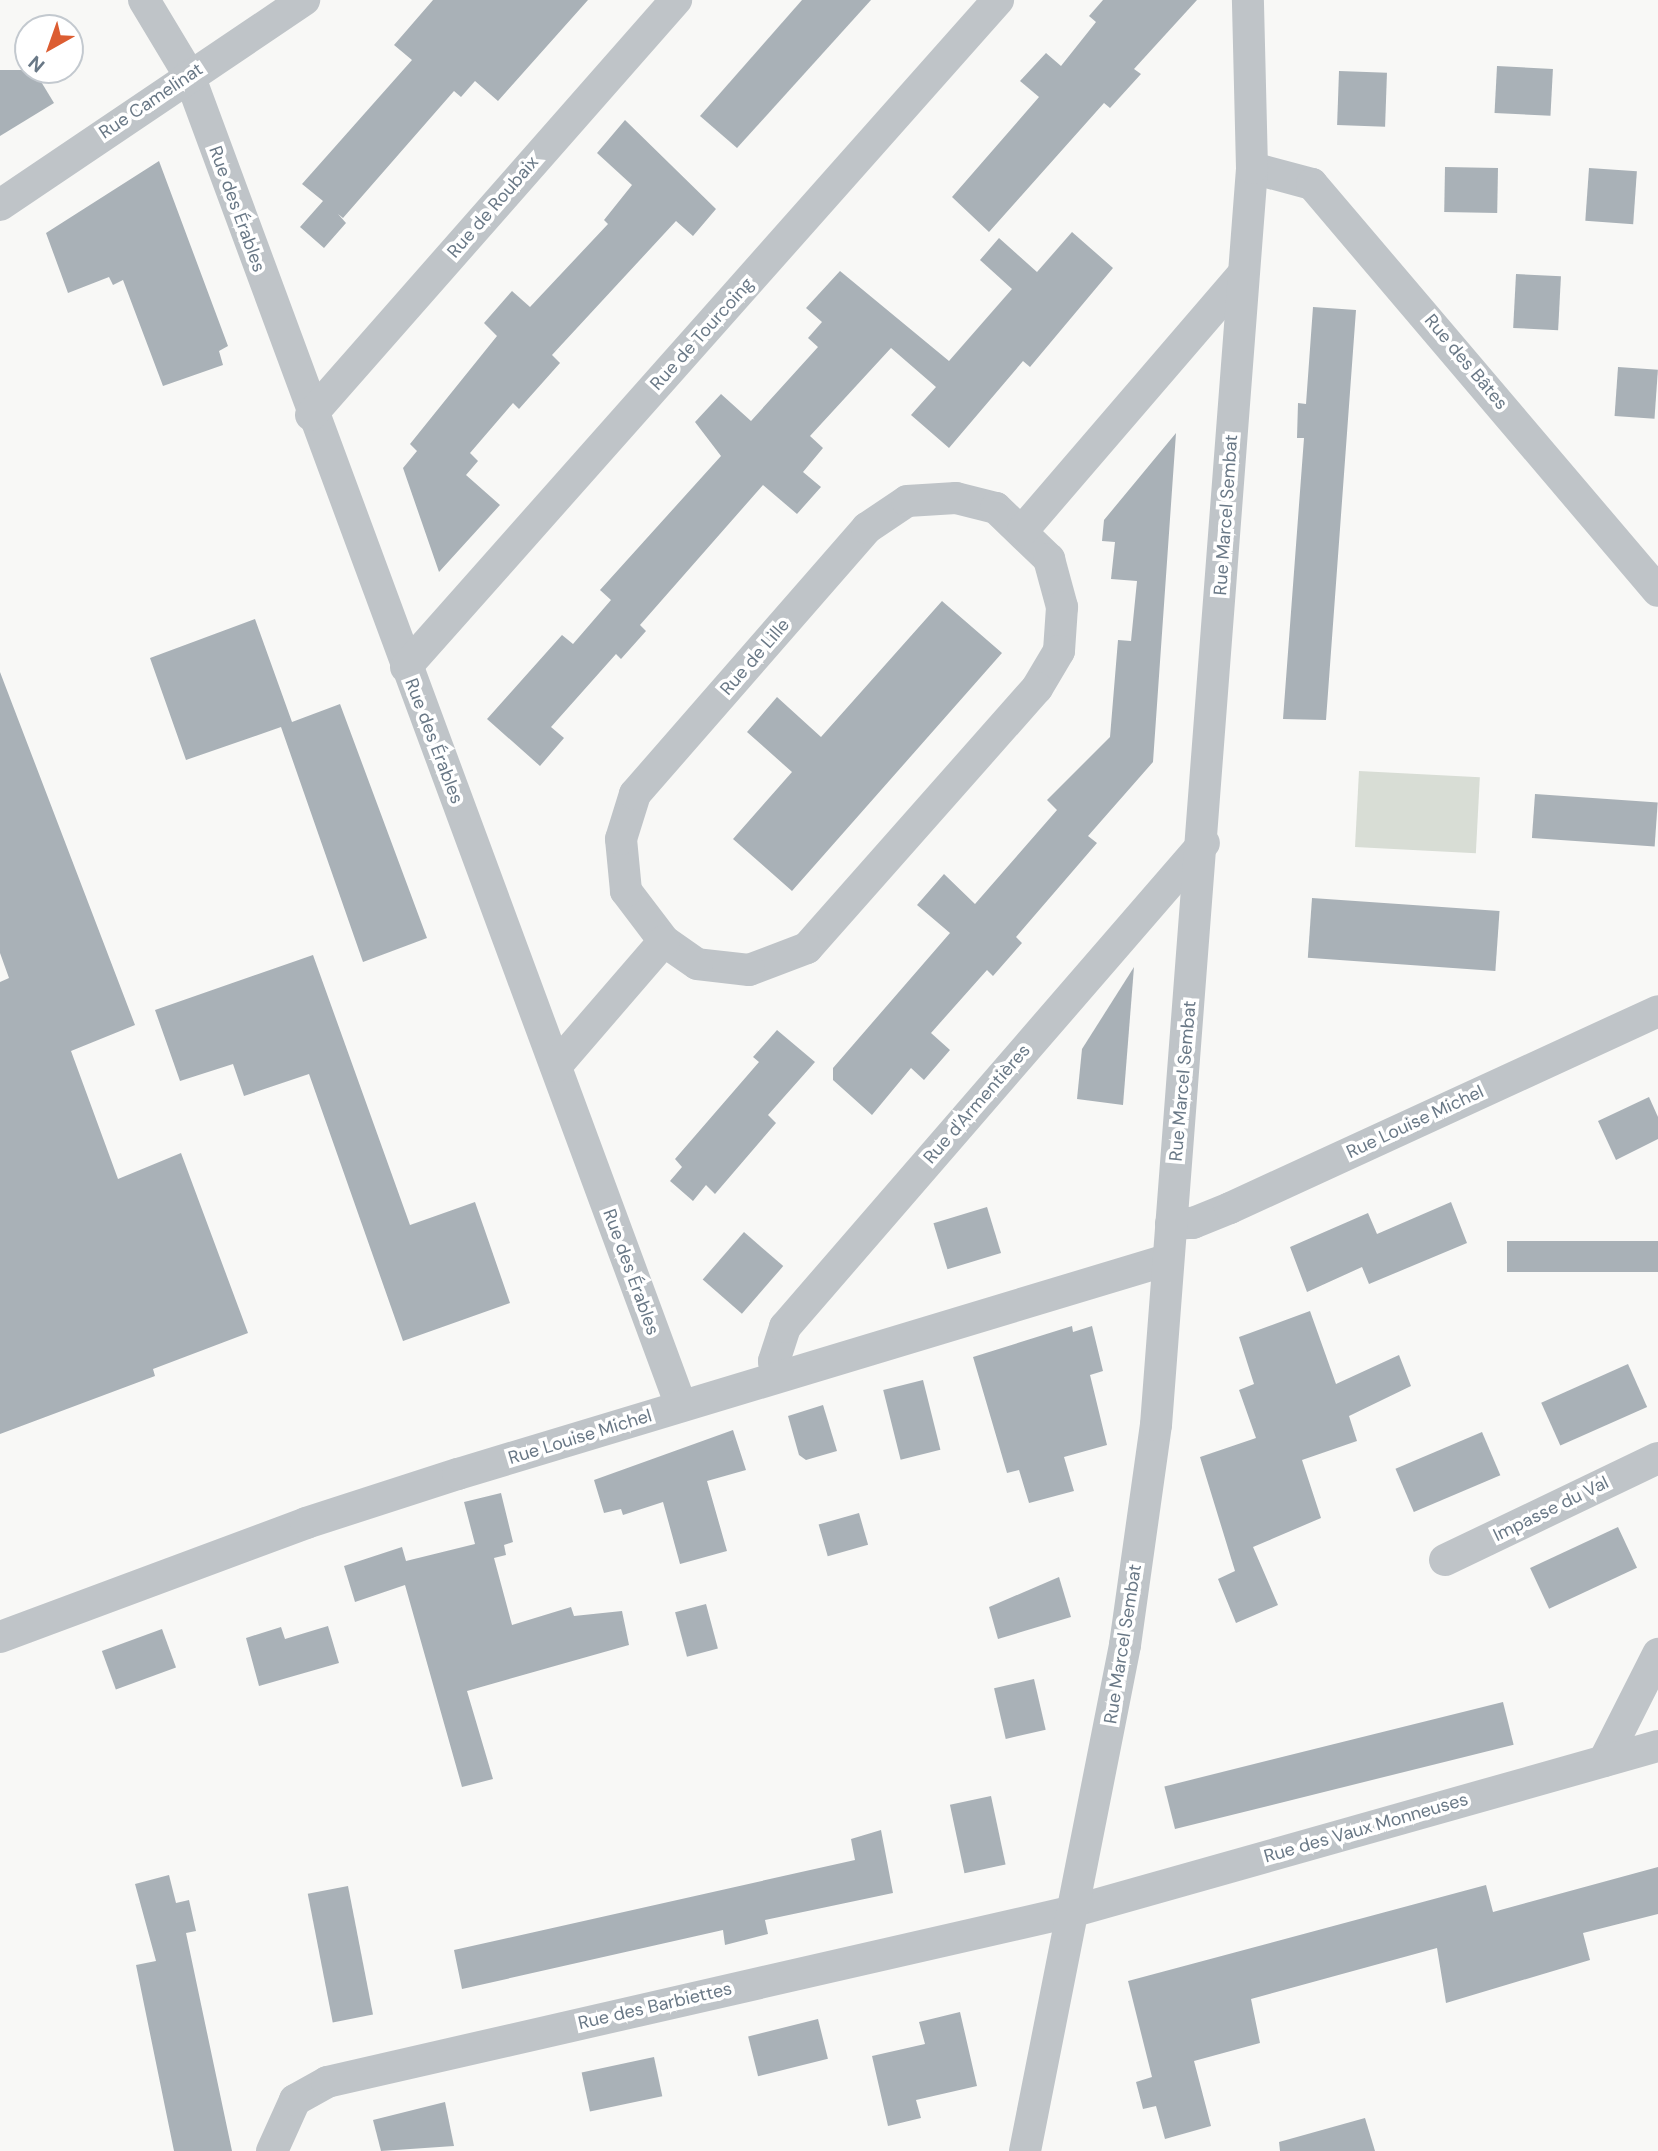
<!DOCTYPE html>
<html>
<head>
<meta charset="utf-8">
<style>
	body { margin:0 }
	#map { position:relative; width:1658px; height:2151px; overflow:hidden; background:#f8f8f6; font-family:"DM Sans",sans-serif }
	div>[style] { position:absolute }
	.green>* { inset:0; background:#d8ddd5; transform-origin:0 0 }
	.building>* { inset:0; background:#a9b1b7; transform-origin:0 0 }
	.minor>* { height:32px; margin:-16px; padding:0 16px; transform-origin:16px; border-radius:16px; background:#bfc4c8 }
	span { translate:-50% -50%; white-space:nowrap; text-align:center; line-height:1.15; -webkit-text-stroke:7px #fff; paint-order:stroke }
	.street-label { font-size:18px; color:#697886 }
	.north { position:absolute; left:14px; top:14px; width:70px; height:70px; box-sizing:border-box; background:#fff; border:2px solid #c3c9cf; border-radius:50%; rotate:220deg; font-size:19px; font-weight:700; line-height:28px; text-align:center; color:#697886 }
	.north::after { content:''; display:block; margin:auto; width:24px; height:32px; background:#dc5d32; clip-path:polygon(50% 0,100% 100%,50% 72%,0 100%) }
</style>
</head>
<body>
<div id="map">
	<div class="green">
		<div style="left:1359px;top:771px;width:121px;height:76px;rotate:3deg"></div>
	</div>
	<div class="building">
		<div style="clip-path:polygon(433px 0,588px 0,498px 101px,475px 81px,461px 97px,454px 91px,343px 218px,338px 214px,346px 223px,324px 248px,300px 227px,323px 201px,302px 184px,412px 60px,394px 45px)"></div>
		<div style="clip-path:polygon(802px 0,871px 0,737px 148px,700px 116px)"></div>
		<div style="clip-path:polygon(1103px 0,1197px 0,1134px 69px,1141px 74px,1110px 108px,1104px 103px,989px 232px,952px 197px,1039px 97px,1020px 81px,1046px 53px,1061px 66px,1096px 22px,1089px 16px)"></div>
		<div style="left:1497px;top:66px;width:56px;height:47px;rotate:3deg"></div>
		<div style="clip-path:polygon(0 70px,34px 70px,54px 103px,0 136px)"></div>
		<div style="left:1339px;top:71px;width:48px;height:54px;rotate:2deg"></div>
		<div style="clip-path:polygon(625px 120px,716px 209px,693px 236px,676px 221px,552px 355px,560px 363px,519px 409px,513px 403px,470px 453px,478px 461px,466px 475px,500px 505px,439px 572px,403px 468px,417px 451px,410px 444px,497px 336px,484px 323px,512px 291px,530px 307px,608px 224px,604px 220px,632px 185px,597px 153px)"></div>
		<div style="clip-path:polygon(159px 161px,228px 346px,219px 351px,223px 365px,163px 386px,123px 280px,113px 285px,109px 277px,68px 293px,46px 233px)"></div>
		<div style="left:1445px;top:167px;width:53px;height:45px;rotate:1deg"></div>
		<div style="left:1589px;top:168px;width:48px;height:53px;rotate:4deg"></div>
		<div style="clip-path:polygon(1072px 232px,1113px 268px,1030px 367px,1023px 361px,949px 448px,911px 415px,936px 387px,891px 348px,810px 436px,823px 448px,803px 472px,821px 487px,797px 514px,763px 485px,640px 625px,646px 631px,621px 659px,616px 654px,551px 727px,564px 738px,540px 766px,487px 719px,562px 635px,573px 644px,611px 600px,600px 590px,721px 456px,695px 422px,721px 394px,751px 421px,818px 347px,808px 338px,822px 322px,806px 308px,840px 271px,949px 361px,1012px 289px,980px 260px,999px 238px,1037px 272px)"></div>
		<div style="left:1516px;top:274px;width:45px;height:54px;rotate:3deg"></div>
		<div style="clip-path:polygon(1313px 307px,1356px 310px,1326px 720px,1283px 719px,1304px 438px,1297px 438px,1298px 403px,1306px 404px)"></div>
		<div style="left:1618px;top:367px;width:40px;height:49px;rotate:4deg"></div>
		<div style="clip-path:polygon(1176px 433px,1153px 762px,1088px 836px,1097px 843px,1016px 937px,1022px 943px,993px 976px,987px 970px,931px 1033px,950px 1050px,924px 1080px,911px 1068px,872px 1115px,833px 1080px,833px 1068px,950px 933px,917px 905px,944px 874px,975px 904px,1057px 810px,1047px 800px,1110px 737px,1118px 640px,1131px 641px,1137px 581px,1111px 579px,1115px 542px,1102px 541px,1104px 520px)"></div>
		<div style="clip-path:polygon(942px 601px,1002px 653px,792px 891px,733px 839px,792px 772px,747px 732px,777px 697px,821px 737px)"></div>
		<div style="clip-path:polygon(255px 619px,292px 722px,340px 704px,427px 938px,363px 962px,281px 727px,186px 760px,150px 658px)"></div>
		<div style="clip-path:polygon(0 672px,135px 1025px,71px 1051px,118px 1179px,181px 1153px,248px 1333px,153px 1369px,155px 1376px,0 1434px,0 982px,9px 978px,0 953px)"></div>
		<div style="left:1535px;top:794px;width:123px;height:44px;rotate:4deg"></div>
		<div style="left:1312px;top:898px;width:188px;height:60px;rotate:4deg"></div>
		<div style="clip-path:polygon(313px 955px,410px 1225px,475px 1202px,510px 1303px,403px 1341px,309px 1074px,244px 1096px,233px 1064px,180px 1081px,155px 1010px)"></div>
		<div style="clip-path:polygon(1134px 967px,1123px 1105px,1077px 1099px,1082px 1049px)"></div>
		<div style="clip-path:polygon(777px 1030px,815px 1062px,768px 1115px,776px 1123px,715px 1194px,706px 1185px,693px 1201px,670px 1181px,682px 1167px,675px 1159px,759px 1062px,753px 1057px)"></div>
		<div style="clip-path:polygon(1649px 1097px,1658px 1117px,1658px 1139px,1616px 1160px,1598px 1121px)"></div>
		<div style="clip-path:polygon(1451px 1202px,1467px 1243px,1369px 1284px,1362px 1267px,1307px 1292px,1290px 1247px,1368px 1213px,1377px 1234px)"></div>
		<div style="left:987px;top:1207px;width:48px;height:56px;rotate:73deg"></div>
		<div style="left:744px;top:1232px;width:52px;height:63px;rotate:41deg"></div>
		<div style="left:1658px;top:1241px;width:31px;height:151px;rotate:90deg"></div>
		<div style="clip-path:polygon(1310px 1311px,1336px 1384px,1399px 1355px,1411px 1386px,1349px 1416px,1357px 1441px,1302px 1460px,1321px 1518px,1253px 1547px,1278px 1605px,1236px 1623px,1218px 1579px,1235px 1571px,1200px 1457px,1256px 1438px,1239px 1390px,1254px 1384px,1239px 1337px)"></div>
		<div style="clip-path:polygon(1072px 1326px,1073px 1332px,1092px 1326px,1103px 1371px,1090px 1375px,1107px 1445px,1064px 1457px,1074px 1491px,1029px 1503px,1019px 1470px,1007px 1473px,973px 1357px)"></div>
		<div style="left:1628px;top:1364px;width:47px;height:95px;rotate:66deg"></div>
		<div style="left:923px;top:1380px;width:72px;height:41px;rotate:76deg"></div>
		<div style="clip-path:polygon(823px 1405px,837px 1451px,806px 1460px,799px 1455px,788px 1416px)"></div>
		<div style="clip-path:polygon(733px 1430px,746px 1470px,707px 1481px,727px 1551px,680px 1564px,663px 1502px,623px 1515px,621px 1509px,604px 1513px,594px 1480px)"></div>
		<div style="left:1482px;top:1432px;width:47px;height:94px;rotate:67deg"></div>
		<div style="clip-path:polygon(501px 1493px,513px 1542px,504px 1545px,506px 1555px,494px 1558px,512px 1625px,571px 1607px,574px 1616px,622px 1611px,629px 1645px,467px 1691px,493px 1779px,462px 1787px,405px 1585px,355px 1602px,344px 1566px,402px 1547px,406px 1561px,475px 1544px,464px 1502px)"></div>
		<div style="left:859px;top:1513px;width:33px;height:42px;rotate:74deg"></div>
		<div style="left:1618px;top:1527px;width:45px;height:97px;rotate:65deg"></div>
		<div style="clip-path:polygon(1059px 1577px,1071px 1617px,998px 1639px,989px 1607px)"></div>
		<div style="left:706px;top:1604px;width:46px;height:32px;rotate:75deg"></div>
		<div style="clip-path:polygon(328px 1626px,339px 1663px,259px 1686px,246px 1638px,281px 1627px,285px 1639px)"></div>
		<div style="left:162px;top:1629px;width:41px;height:64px;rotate:70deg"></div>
		<div style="left:1034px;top:1679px;width:52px;height:41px;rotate:77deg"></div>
		<div style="left:1503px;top:1702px;width:44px;height:349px;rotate:76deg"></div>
		<div style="left:991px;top:1796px;width:70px;height:42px;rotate:78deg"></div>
		<div style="clip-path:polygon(881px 1830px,893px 1893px,765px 1920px,768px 1934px,725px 1945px,723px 1930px,462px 1989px,454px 1950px,855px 1860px,851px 1839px)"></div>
		<div style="clip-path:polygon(1658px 1867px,1658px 1914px,1583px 1933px,1590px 1960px,1446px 2003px,1437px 1948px,1251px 1999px,1260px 2043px,1194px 2061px,1211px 2126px,1165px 2139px,1156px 2106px,1143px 2109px,1136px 2082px,1152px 2077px,1128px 1981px,1486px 1885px,1493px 1912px)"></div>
		<div style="clip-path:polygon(169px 1875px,176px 1903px,189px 1900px,196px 1931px,186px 1933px,232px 2151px,174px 2151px,136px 1965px,156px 1961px,135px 1884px)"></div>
		<div style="left:348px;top:1886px;width:131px;height:41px;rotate:79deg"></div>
		<div style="clip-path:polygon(960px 2012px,977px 2086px,916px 2100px,921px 2118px,888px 2126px,872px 2056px,925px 2044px,919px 2022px)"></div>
		<div style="left:818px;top:2019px;width:41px;height:72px;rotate:76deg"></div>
		<div style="left:654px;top:2057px;width:40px;height:74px;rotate:78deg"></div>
		<div style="clip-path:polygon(445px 2102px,454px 2146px,381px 2151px,373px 2120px)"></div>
		<div style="clip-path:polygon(1365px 2118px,1375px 2151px,1280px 2151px,1279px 2142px)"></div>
	</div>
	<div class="minor">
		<div style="left:144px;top:0;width:87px;rotate:59deg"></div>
		<div style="left:189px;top:75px;width:1419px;rotate:69.71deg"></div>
		<div style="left:1252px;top:168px;width:62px;rotate:14.9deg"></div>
		<div style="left:1312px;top:184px;width:534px;rotate:49.63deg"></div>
		<div style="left:0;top:205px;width:367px;rotate:-34deg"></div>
		<div style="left:311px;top:415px;width:553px;rotate:-48.67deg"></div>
		<div style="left:956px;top:498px;width:41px;rotate:14deg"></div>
		<div style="left:996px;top:508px;width:74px;rotate:43.9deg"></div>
		<div style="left:1049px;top:559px;width:50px;rotate:74.8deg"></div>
		<div style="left:1062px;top:607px;width:44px;rotate:93.9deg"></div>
		<div style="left:1059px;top:651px;width:43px;rotate:120.7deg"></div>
		<div style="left:1037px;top:688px;width:347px;rotate:131.5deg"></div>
		<div style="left:807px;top:948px;width:62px;rotate:159.2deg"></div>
		<div style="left:749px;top:970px;width:52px;rotate:-173.4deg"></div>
		<div style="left:697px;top:964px;width:40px;rotate:-145.1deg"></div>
		<div style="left:664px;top:941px;width:63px;rotate:-127.2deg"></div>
		<div style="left:626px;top:891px;width:52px;rotate:-95.5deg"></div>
		<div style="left:621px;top:839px;width:47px;rotate:-72.7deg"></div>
		<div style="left:635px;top:794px;width:353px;rotate:-48.9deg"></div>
		<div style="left:867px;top:528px;width:48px;rotate:-34deg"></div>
		<div style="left:907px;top:501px;width:49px;rotate:-3.5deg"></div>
		<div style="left:1023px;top:530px;width:336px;rotate:-49.3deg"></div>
		<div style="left:406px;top:667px;width:892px;rotate:-48.41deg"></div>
		<div style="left:556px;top:1066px;width:165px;rotate:-49.2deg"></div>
		<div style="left:1171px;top:1224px;width:22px;rotate:-3deg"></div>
		<div style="left:1193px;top:1223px;width:40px;rotate:-22deg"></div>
		<div style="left:1230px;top:1208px;width:471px;rotate:-24.7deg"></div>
		<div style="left:776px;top:1377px;width:16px;rotate:-97deg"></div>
		<div style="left:774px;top:1361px;width:36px;rotate:-72deg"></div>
		<div style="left:785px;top:1327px;width:640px;rotate:-49.12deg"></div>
		<div style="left:1445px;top:1560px;width:236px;rotate:-25.6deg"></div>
		<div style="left:0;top:1637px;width:327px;rotate:-20.4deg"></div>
		<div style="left:306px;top:1523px;width:160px;rotate:-17.9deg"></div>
		<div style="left:458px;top:1474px;width:741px;rotate:-16.8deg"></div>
		<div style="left:1604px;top:1761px;width:120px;rotate:-63.2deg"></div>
		<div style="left:272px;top:2151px;width:56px;rotate:-65.7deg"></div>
		<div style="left:295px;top:2100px;width:37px;rotate:-29deg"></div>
		<div style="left:327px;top:2082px;width:766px;rotate:-12.89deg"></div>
		<div style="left:1074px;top:1911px;width:607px;rotate:-15.78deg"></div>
		<div style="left:1025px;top:2151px;width:516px;rotate:-78.82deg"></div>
		<div style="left:1125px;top:1645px;width:222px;rotate:-82deg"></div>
		<div style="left:1156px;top:1425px;width:1261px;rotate:-85.63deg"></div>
		<div style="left:1252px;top:168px;width:168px;rotate:-91.4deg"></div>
	</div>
	<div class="street-label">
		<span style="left:151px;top:101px;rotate:-34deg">Rue Camelinat</span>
		<span style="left:493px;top:207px;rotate:-49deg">Rue de Roubaix</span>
		<span style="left:237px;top:209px;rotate:70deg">Rue des Érables</span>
		<span style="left:702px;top:334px;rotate:-48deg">Rue de Tourcoing</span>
		<span style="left:1466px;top:362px;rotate:50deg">Rue des Bâtes</span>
		<span style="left:1226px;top:515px;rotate:-86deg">Rue Marcel Sembat</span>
		<span style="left:755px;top:657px;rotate:-49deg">Rue de Lille</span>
		<span style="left:434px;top:741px;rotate:69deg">Rue des Érables</span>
		<span style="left:1183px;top:1081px;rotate:-85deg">Rue Marcel Sembat</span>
		<span style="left:977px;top:1104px;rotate:-49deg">Rue d'Armentières</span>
		<span style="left:1415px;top:1122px;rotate:-25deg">Rue Louise Michel</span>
		<span style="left:631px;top:1272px;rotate:70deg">Rue des Érables</span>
		<span style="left:580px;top:1437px;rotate:-17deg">Rue Louise Michel</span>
		<span style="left:1551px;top:1509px;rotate:-26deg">Impasse du Val</span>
		<span style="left:1123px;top:1644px;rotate:-81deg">Rue Marcel Sembat</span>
		<span style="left:1366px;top:1828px;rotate:-16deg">Rue des Vaux Monneuses</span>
		<span style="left:655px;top:2006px;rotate:-13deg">Rue des Barbiettes</span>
	</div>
	<div class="north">N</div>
</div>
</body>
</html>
